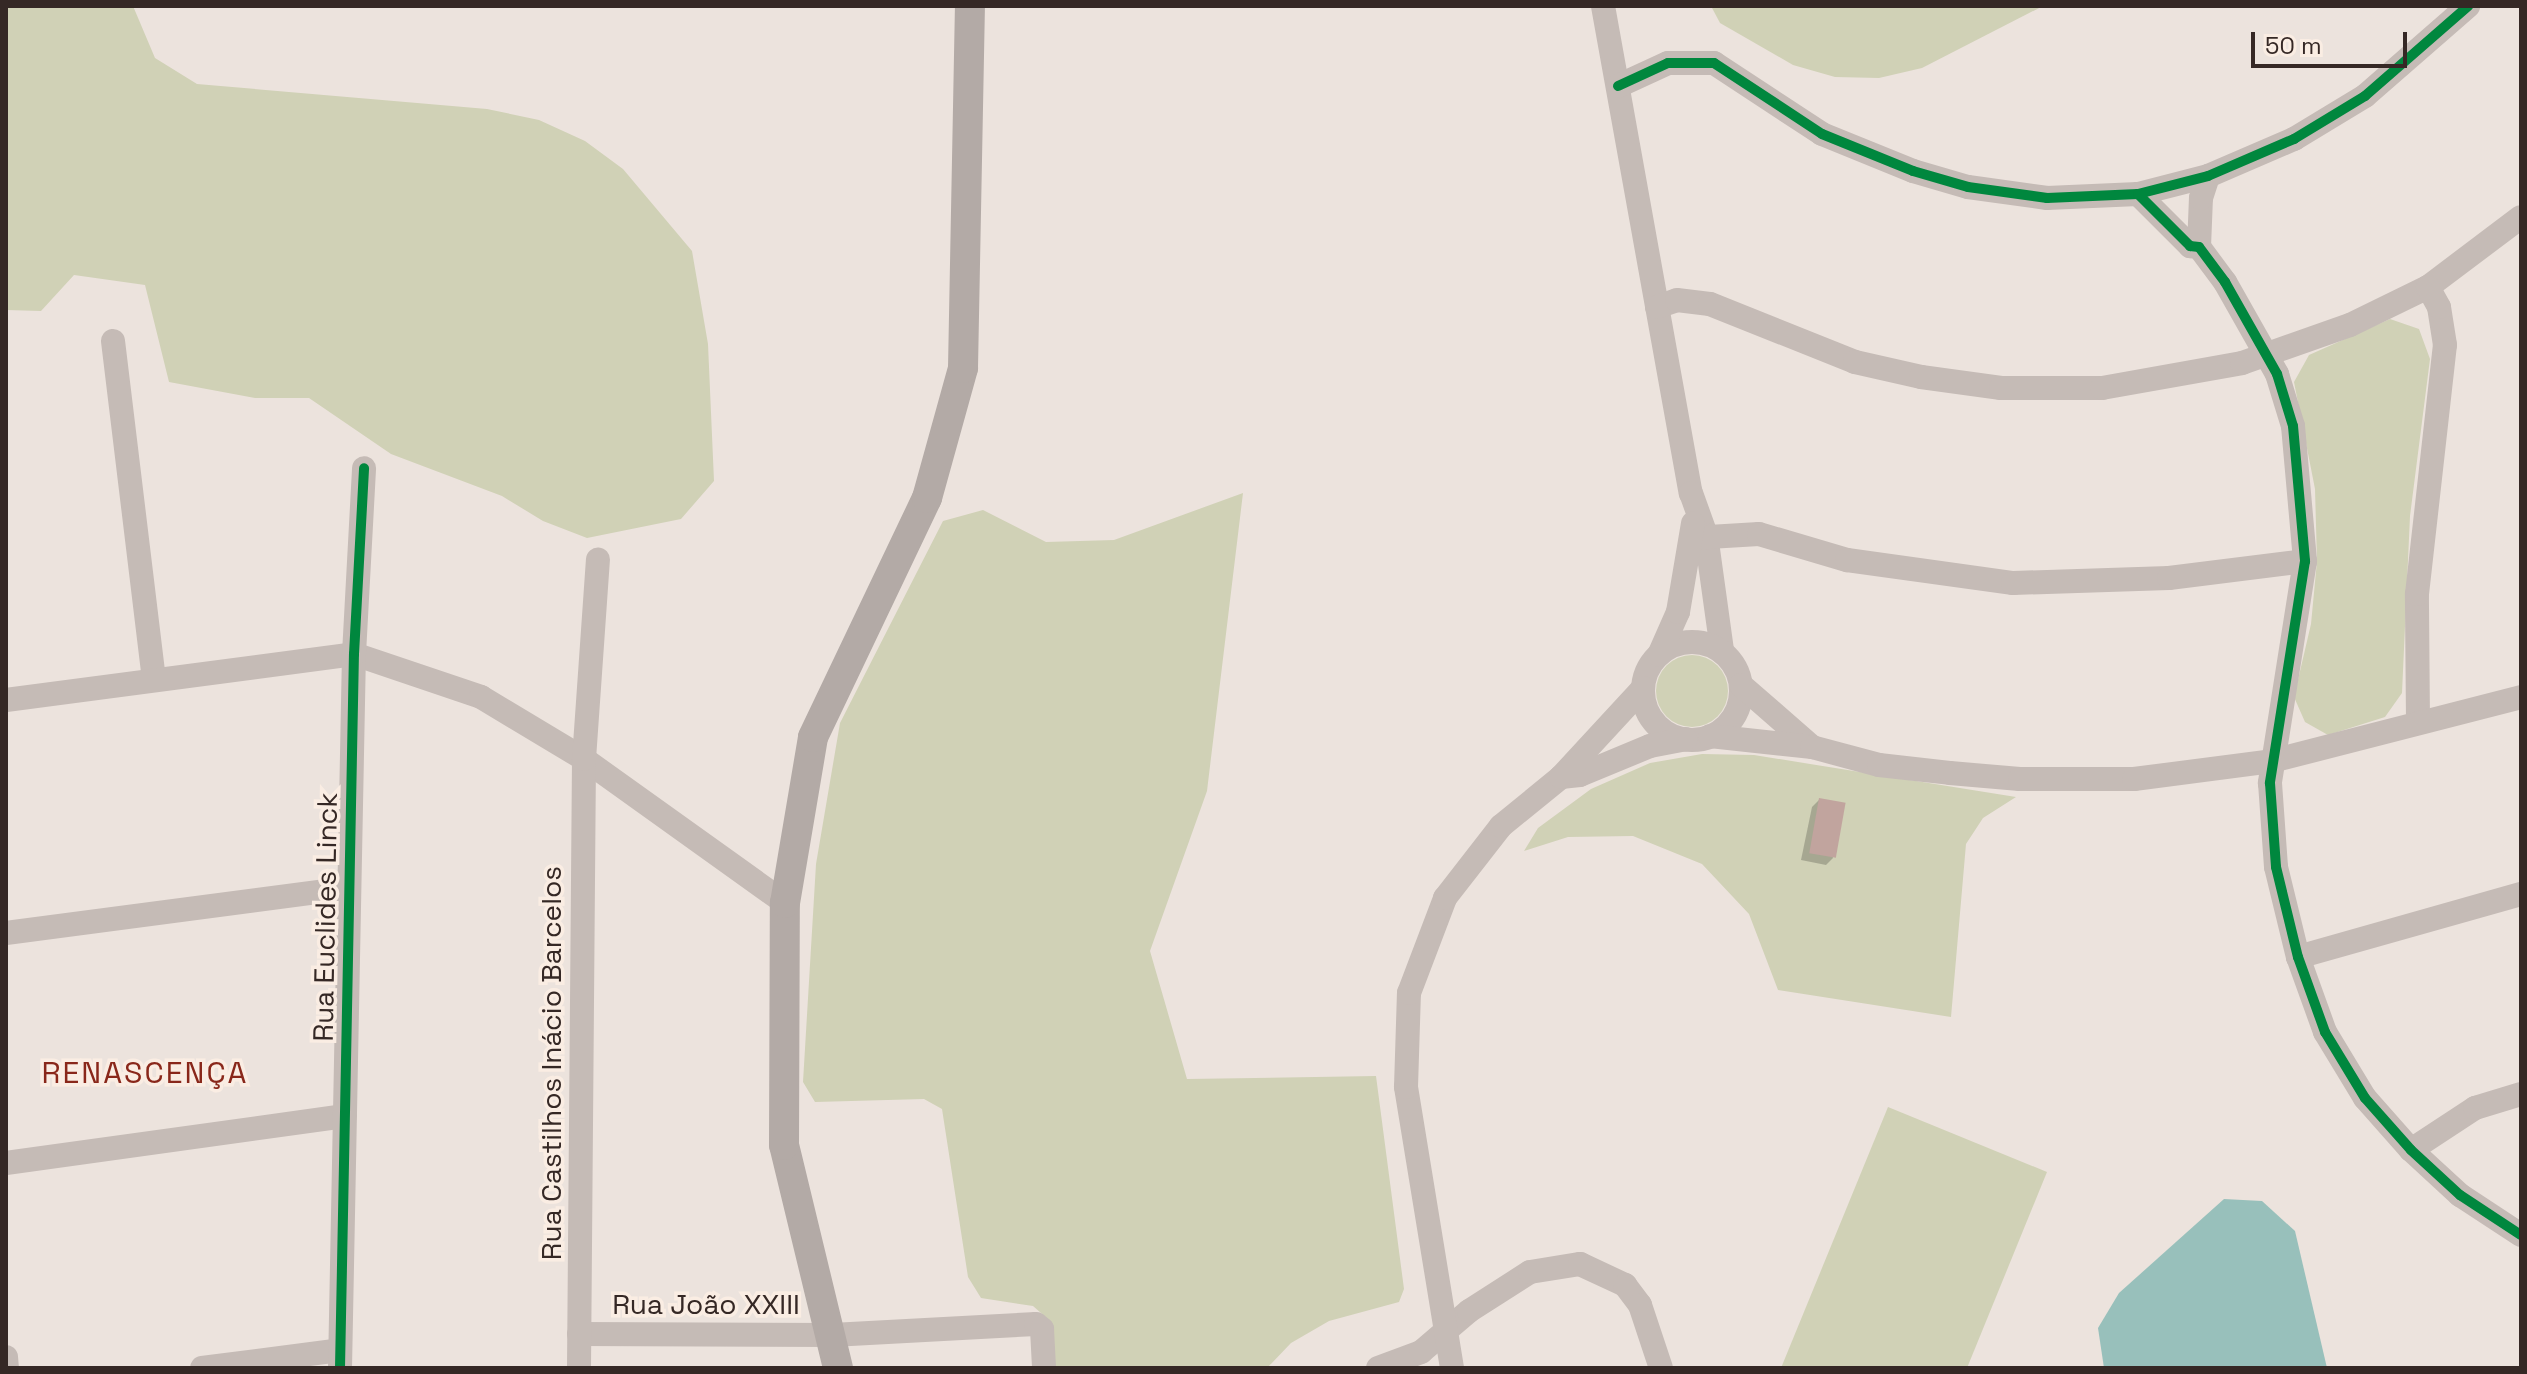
<!DOCTYPE html>
<html>
<head>
<meta charset="utf-8">
<style>
	body { margin:0 }
	#map { position:relative; width:2527px; height:1374px; overflow:hidden; background:#ece3dd; font-family:"Space Grotesk",sans-serif }
	div>[style] { position:absolute }
	.green>* { inset:0; background:#d0d1b6 }
	.round { border-radius:50% }
	.water>* { inset:0; background:#98c0bb }
	.shadow>* { inset:0; background:#0003 }
	.building>* { inset:0; background:#c1a49e; transform-origin:0 0 }
	.minor>* { height:24px; margin:-12px; padding:0 12px; transform-origin:12px; border-radius:12px; background:#c5bbb6 }
	.minor>.ring { margin:-12px; padding:0; box-sizing:content-box; background:none; border:24px solid #c5bbb6; border-radius:50% }
	.major>* { height:30px; margin:-15px; padding:0 15px; transform-origin:15px; border-radius:15px; background:#b3aaa6 }
	.cycleway>* { height:10px; margin:-5px; padding:0 5px; transform-origin:5px; border-radius:5px; background:#00873e }
	span { translate:-50% -50%; white-space:nowrap; text-align:center; line-height:1.15; -webkit-text-stroke:7px #faede3; paint-order:stroke }
	.street-label { font-size:28px; color:#352825 }
	.neighbourhood-label { font-size:30px; color:#89271a; letter-spacing:2px }
	.frame { position:absolute; inset:0; border:8px solid #352825; pointer-events:none }
	.scale { position:absolute; left:2251px; top:32px; width:156px; height:36px; box-sizing:border-box; border:4px solid #352825; border-top:0; padding-left:10px; font-size:24px; line-height:28px; white-space:nowrap; color:#352825; -webkit-text-stroke:6px #faede3; paint-order:stroke }
</style>
</head>
<body>
<div id="map">
	<div class="green">
		<div style="clip-path:polygon(6px 6px,133px 6px,155px 58px,197px 84px,487px 109px,539px 120px,585px 141px,623px 169px,692px 251px,708px 344px,714px 481px,681px 519px,587px 538px,543px 521px,502px 496px,391px 454px,309px 398px,255px 398px,169px 382px,145px 285px,74px 275px,41px 311px,6px 310px)"></div>
		<div style="clip-path:polygon(1711px 6px,2043px 6px,1922px 68px,1879px 78px,1835px 77px,1793px 65px,1720px 23px)"></div>
		<div style="clip-path:polygon(2390px 319px,2419px 329px,2430px 359px,2410px 516px,2402px 693px,2385px 717px,2328px 735px,2305px 722px,2294px 697px,2311px 624px,2317px 561px,2315px 489px,2294px 382px,2309px 355px)"></div>
		<div style="clip-path:polygon(1243px 493px,1207px 791px,1150px 951px,1187px 1079px,1376px 1076px,1404px 1289px,1399px 1302px,1329px 1321px,1291px 1343px,1267px 1368px,1053px 1368px,1049px 1320px,1033px 1306px,981px 1298px,968px 1277px,942px 1109px,924px 1099px,815px 1102px,803px 1082px,816px 864px,840px 723px,943px 521px,983px 510px,1046px 542px,1114px 540px)"></div>
		<div class="round" style="left:1656px;top:655px;width:72px;height:72px"></div>
		<div style="clip-path:polygon(1702px 754px,1754px 755px,2016px 797px,1983px 818px,1966px 844px,1951px 1017px,1778px 990px,1749px 914px,1702px 864px,1633px 836px,1568px 837px,1524px 851px,1538px 828px,1591px 789px,1650px 763px)"></div>
		<div style="clip-path:polygon(1888px 1107px,2047px 1172px,1967px 1368px,1781px 1368px)"></div>
	</div>
	<div class="water">
		<div style="clip-path:polygon(2224px 1199px,2262px 1201px,2295px 1231px,2327px 1368px,2104px 1368px,2098px 1328px,2119px 1293px)"></div>
	</div>
	<div class="shadow">
		<div style="clip-path:polygon(1819px 800px,1833px 858px,1826px 865px,1801px 860px,1812px 807px)"></div>
	</div>
	<div class="building">
		<div style="left:1819px;top:798px;width:27px;height:56px;rotate:10deg"></div>
	</div>
	<div class="minor">
		<div style="left:1603px;top:6px;width:495px;rotate:79.8deg"></div>
		<div style="left:1691px;top:493px;width:45px;rotate:70.3deg"></div>
		<div style="left:1706px;top:535px;width:117px;rotate:82.1deg"></div>
		<div style="left:1618px;top:86px;width:55px;rotate:-24.7deg"></div>
		<div style="left:1668px;top:63px;width:46px"></div>
		<div style="left:1714px;top:63px;width:129px;rotate:33.3deg"></div>
		<div style="left:1822px;top:134px;width:98px;rotate:22.1deg"></div>
		<div style="left:1913px;top:171px;width:57px;rotate:16.2deg"></div>
		<div style="left:1968px;top:187px;width:80px;rotate:7.9deg"></div>
		<div style="left:2047px;top:198px;width:91px;rotate:-2.5deg"></div>
		<div style="left:2138px;top:194px;width:72px;rotate:-14.4deg"></div>
		<div style="left:2208px;top:176px;width:94px;rotate:-23.3deg"></div>
		<div style="left:2294px;top:139px;width:83px;rotate:-31.2deg"></div>
		<div style="left:2365px;top:96px;width:137px;rotate:-41.1deg"></div>
		<div style="left:2138px;top:194px;width:74px;rotate:45deg"></div>
		<div style="left:2190px;top:246px;width:9px;rotate:6deg"></div>
		<div style="left:2199px;top:247px;width:44px;rotate:53.4deg"></div>
		<div style="left:2225px;top:282px;width:106px;rotate:60.5deg"></div>
		<div style="left:2277px;top:374px;width:54px;rotate:72.9deg"></div>
		<div style="left:2293px;top:426px;width:136px;rotate:84.9deg"></div>
		<div style="left:2305px;top:561px;width:225px;rotate:99deg"></div>
		<div style="left:2270px;top:783px;width:84px;rotate:85.9deg"></div>
		<div style="left:2276px;top:867px;width:93px;rotate:76.3deg"></div>
		<div style="left:2298px;top:957px;width:80px;rotate:70.2deg"></div>
		<div style="left:2325px;top:1032px;width:77px;rotate:58.8deg"></div>
		<div style="left:2365px;top:1098px;width:69px;rotate:48.5deg"></div>
		<div style="left:2411px;top:1150px;width:67px;rotate:42.6deg"></div>
		<div style="left:2460px;top:1195px;width:73px;rotate:33.3deg"></div>
		<div style="left:2199px;top:247px;width:49px;rotate:-87.7deg"></div>
		<div style="left:2201px;top:198px;width:23px;rotate:-72deg"></div>
		<div style="left:1657px;top:307px;width:21px;rotate:-19deg"></div>
		<div style="left:1677px;top:300px;width:33px;rotate:7deg"></div>
		<div style="left:1710px;top:304px;width:156px;rotate:21.8deg"></div>
		<div style="left:1855px;top:362px;width:68px;rotate:12.8deg"></div>
		<div style="left:1921px;top:377px;width:81px;rotate:7.8deg"></div>
		<div style="left:2001px;top:388px;width:101px"></div>
		<div style="left:2102px;top:388px;width:142px;rotate:-10.1deg"></div>
		<div style="left:2242px;top:363px;width:114px;rotate:-19.4deg"></div>
		<div style="left:2350px;top:325px;width:87px;rotate:-26deg"></div>
		<div style="left:2428px;top:287px;width:116px;rotate:-37deg"></div>
		<div style="left:113px;top:341px;width:341px;rotate:83.1deg"></div>
		<div style="left:1692px;top:538px;width:67px;rotate:-3.4deg"></div>
		<div style="left:1759px;top:534px;width:92px;rotate:16.5deg"></div>
		<div style="left:1847px;top:560px;width:168px;rotate:7.9deg"></div>
		<div style="left:2013px;top:583px;width:156px;rotate:-1.8deg"></div>
		<div style="left:2169px;top:578px;width:137px;rotate:-7.1deg"></div>
		<div class="ring" style="left:1643px;top:642px;width:74px;height:74px"></div>
		<div style="left:1659px;top:655px;width:47px;rotate:-66.2deg"></div>
		<div style="left:1678px;top:612px;width:90px;rotate:-80.4deg"></div>
		<div style="left:1741px;top:685px;width:94px;rotate:41.1deg"></div>
		<div style="left:6px;top:700px;width:351px;rotate:-7.5deg"></div>
		<div style="left:354px;top:654px;width:134px;rotate:18.7deg"></div>
		<div style="left:481px;top:697px;width:120px;rotate:31deg"></div>
		<div style="left:584px;top:759px;width:247px;rotate:35.6deg"></div>
		<div style="left:2418px;top:721px;width:127px;rotate:-90.5deg"></div>
		<div style="left:2417px;top:594px;width:251px;rotate:-83.6deg"></div>
		<div style="left:2445px;top:345px;width:38px;rotate:-99deg"></div>
		<div style="left:2439px;top:307px;width:23px;rotate:-119deg"></div>
		<div style="left:1710px;top:736px;width:103px;rotate:6.2deg"></div>
		<div style="left:1812px;top:747px;width:69px;rotate:15deg"></div>
		<div style="left:1879px;top:765px;width:71px;rotate:6.4deg"></div>
		<div style="left:1950px;top:773px;width:70px;rotate:4.9deg"></div>
		<div style="left:2020px;top:779px;width:114px"></div>
		<div style="left:2134px;top:779px;width:139px;rotate:-7.4deg"></div>
		<div style="left:2272px;top:761px;width:257px;rotate:-14.4deg"></div>
		<div style="left:1561px;top:777px;width:19px;rotate:-6deg"></div>
		<div style="left:1580px;top:775px;width:76px;rotate:-22.5deg"></div>
		<div style="left:1650px;top:746px;width:36px;rotate:-11deg"></div>
		<div style="left:6px;top:933px;width:346px;rotate:-7.5deg"></div>
		<div style="left:2298px;top:957px;width:232px;rotate:-15.8deg"></div>
		<div style="left:2411px;top:1150px;width:77px;rotate:-33.3deg"></div>
		<div style="left:2475px;top:1108px;width:48px;rotate:-16.9deg"></div>
		<div style="left:6px;top:1163px;width:342px;rotate:-7.9deg"></div>
		<div style="left:579px;top:1334px;width:253px;rotate:0.2deg"></div>
		<div style="left:832px;top:1335px;width:204px;rotate:-3.1deg"></div>
		<div style="left:1036px;top:1324px;width:8px;rotate:40deg"></div>
		<div style="left:1042px;top:1329px;width:39px;rotate:87deg"></div>
		<div style="left:6px;top:1357px;width:11px;rotate:85deg"></div>
		<div style="left:202px;top:1368px;width:139px;rotate:-7.4deg"></div>
		<div style="left:340px;top:1368px;width:714px;rotate:-88.88deg"></div>
		<div style="left:354px;top:654px;width:186px;rotate:-86.9deg"></div>
		<div style="left:579px;top:1368px;width:609px;rotate:-89.53deg"></div>
		<div style="left:584px;top:759px;width:200px;rotate:-86deg"></div>
		<div style="left:1378px;top:1368px;width:46px;rotate:-20.4deg"></div>
		<div style="left:1421px;top:1352px;width:63px;rotate:-40.5deg"></div>
		<div style="left:1469px;top:1311px;width:72px;rotate:-32.6deg"></div>
		<div style="left:1530px;top:1272px;width:51px;rotate:-9.1deg"></div>
		<div style="left:1580px;top:1264px;width:50px;rotate:25deg"></div>
		<div style="left:1625px;top:1285px;width:25px;rotate:53deg"></div>
		<div style="left:1640px;top:1305px;width:66px;rotate:71.6deg"></div>
		<div style="left:1452px;top:1368px;width:285px;rotate:-99.3deg"></div>
		<div style="left:1406px;top:1087px;width:94px;rotate:-88.2deg"></div>
		<div style="left:1409px;top:993px;width:102px;rotate:-69.2deg"></div>
		<div style="left:1445px;top:898px;width:91px;rotate:-52.1deg"></div>
		<div style="left:1501px;top:826px;width:77px;rotate:-39.2deg"></div>
		<div style="left:1561px;top:777px;width:121px;rotate:-47.3deg"></div>
	</div>
	<div class="major">
		<div style="left:838px;top:1368px;width:229px;rotate:-103.6deg"></div>
		<div style="left:784px;top:1145px;width:242px;rotate:-89.8deg"></div>
		<div style="left:785px;top:903px;width:168px;rotate:-80.4deg"></div>
		<div style="left:813px;top:737px;width:265px;rotate:-64.5deg"></div>
		<div style="left:927px;top:498px;width:135px;rotate:-74.5deg"></div>
		<div style="left:963px;top:368px;width:362px;rotate:-88.9deg"></div>
	</div>
	<div class="cycleway">
		<div style="left:1618px;top:86px;width:55px;rotate:-24.7deg"></div>
		<div style="left:1668px;top:63px;width:46px"></div>
		<div style="left:1714px;top:63px;width:129px;rotate:33.3deg"></div>
		<div style="left:1822px;top:134px;width:98px;rotate:22.1deg"></div>
		<div style="left:1913px;top:171px;width:57px;rotate:16.2deg"></div>
		<div style="left:1968px;top:187px;width:80px;rotate:7.9deg"></div>
		<div style="left:2047px;top:198px;width:91px;rotate:-2.5deg"></div>
		<div style="left:2138px;top:194px;width:72px;rotate:-14.4deg"></div>
		<div style="left:2208px;top:176px;width:94px;rotate:-23.3deg"></div>
		<div style="left:2294px;top:139px;width:83px;rotate:-31.2deg"></div>
		<div style="left:2365px;top:96px;width:137px;rotate:-41.1deg"></div>
		<div style="left:2138px;top:194px;width:74px;rotate:45deg"></div>
		<div style="left:2190px;top:246px;width:9px;rotate:6deg"></div>
		<div style="left:2199px;top:247px;width:44px;rotate:53.4deg"></div>
		<div style="left:2225px;top:282px;width:106px;rotate:60.5deg"></div>
		<div style="left:2277px;top:374px;width:54px;rotate:72.9deg"></div>
		<div style="left:2293px;top:426px;width:136px;rotate:84.9deg"></div>
		<div style="left:2305px;top:561px;width:225px;rotate:99deg"></div>
		<div style="left:2270px;top:783px;width:84px;rotate:85.9deg"></div>
		<div style="left:2276px;top:867px;width:93px;rotate:76.3deg"></div>
		<div style="left:2298px;top:957px;width:80px;rotate:70.2deg"></div>
		<div style="left:2325px;top:1032px;width:77px;rotate:58.8deg"></div>
		<div style="left:2365px;top:1098px;width:69px;rotate:48.5deg"></div>
		<div style="left:2411px;top:1150px;width:67px;rotate:42.6deg"></div>
		<div style="left:2460px;top:1195px;width:73px;rotate:33.3deg"></div>
		<div style="left:340px;top:1368px;width:714px;rotate:-88.88deg"></div>
		<div style="left:354px;top:654px;width:186px;rotate:-86.9deg"></div>
	</div>
	<div class="street-label">
		<span style="left:325px;top:917px;rotate:-89deg">Rua Euclides Linck</span>
		<span style="left:551px;top:1063px;rotate:-90deg">Rua Castilhos Inácio Barcelos</span>
		<span style="left:706px;top:1304px">Rua João XXIII</span>
	</div>
	<div class="neighbourhood-label">
		<span style="left:145px;top:1073px">RENASCENÇA</span>
	</div>
	<div class="frame"></div>
	<div class="scale">50 m</div>
</div>
</body>
</html>
